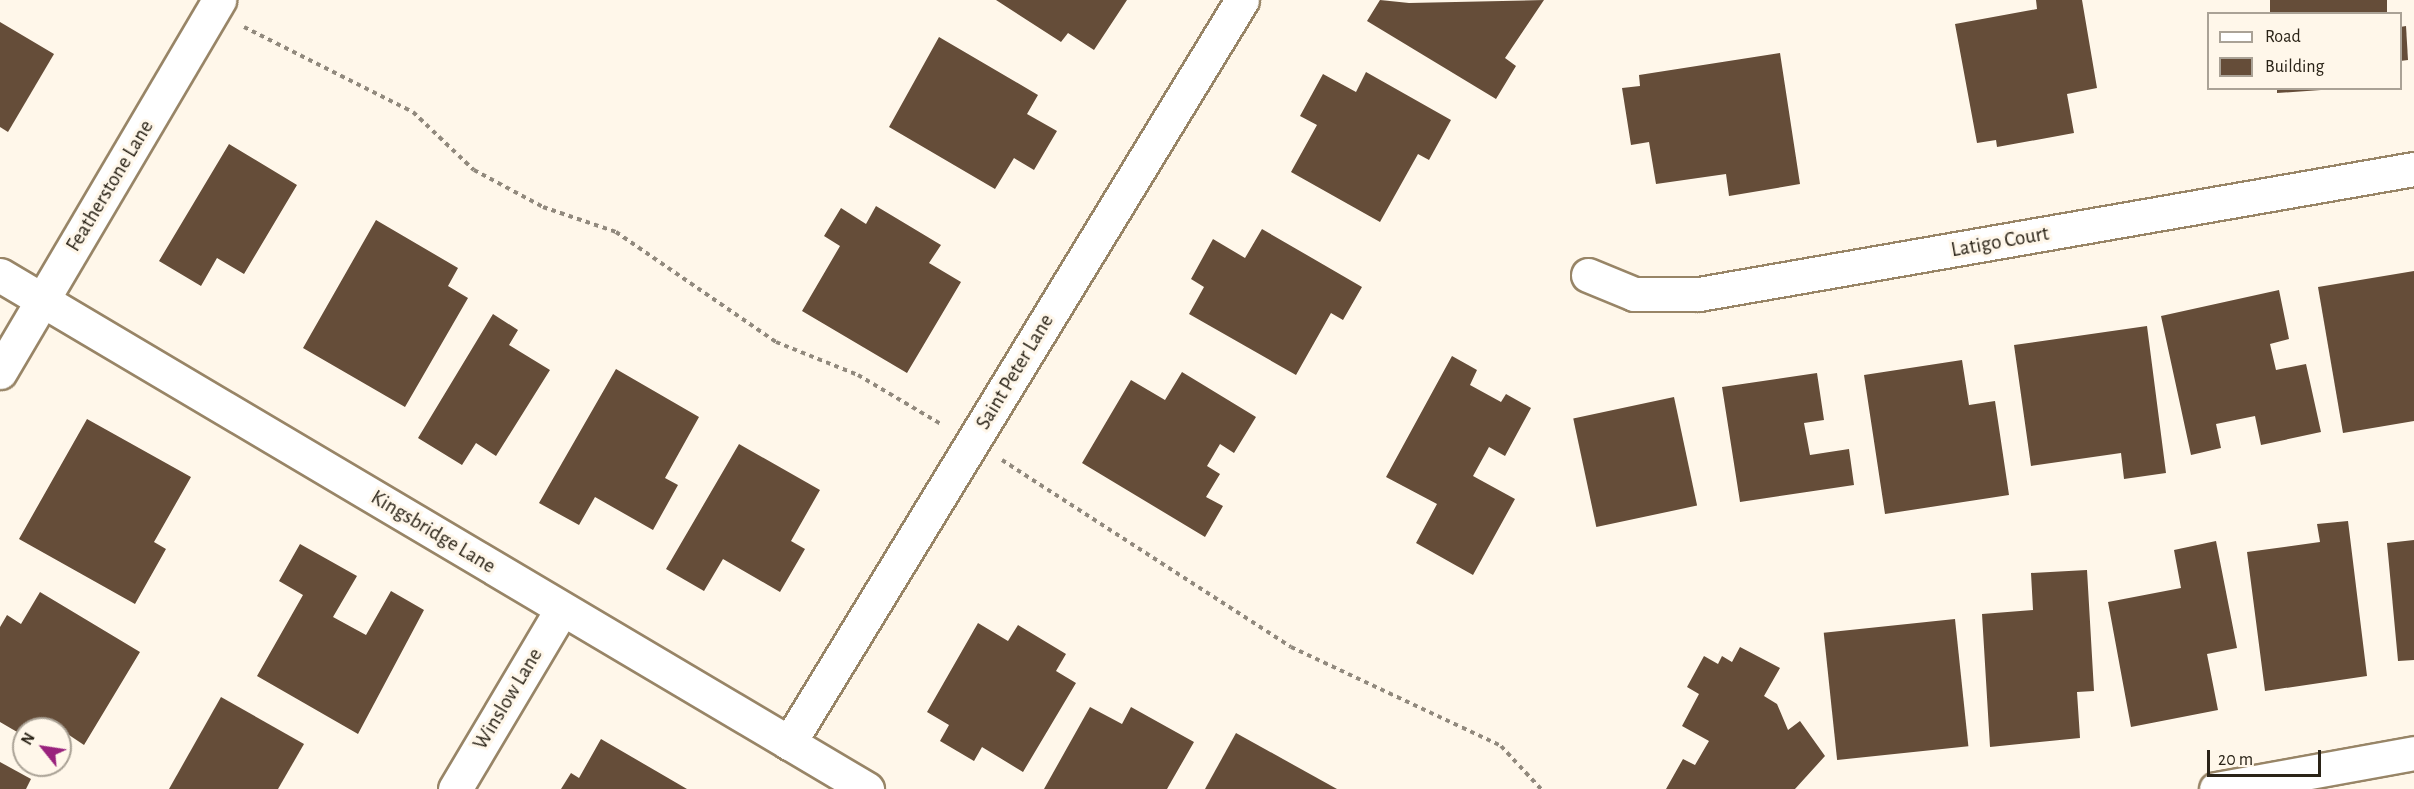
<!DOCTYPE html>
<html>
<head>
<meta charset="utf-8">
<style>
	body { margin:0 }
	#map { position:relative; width:2414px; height:789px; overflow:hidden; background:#fff7ea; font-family:"Alegreya Sans",sans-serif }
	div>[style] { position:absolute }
	.building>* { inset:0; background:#654d39; transform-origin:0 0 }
	.path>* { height:4px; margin-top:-2px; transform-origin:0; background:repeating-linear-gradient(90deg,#91897d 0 4.5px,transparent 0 9px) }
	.roads { filter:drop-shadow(2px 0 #988567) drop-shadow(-2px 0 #988567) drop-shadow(0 2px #988567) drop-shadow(0 -2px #988567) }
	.minor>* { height:33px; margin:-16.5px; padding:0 16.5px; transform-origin:16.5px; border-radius:16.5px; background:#fff }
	span { translate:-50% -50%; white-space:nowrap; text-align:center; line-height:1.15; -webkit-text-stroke:6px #fff7ea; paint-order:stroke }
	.street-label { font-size:21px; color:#2a2317 }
	.legend { position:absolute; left:2207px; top:12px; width:195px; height:78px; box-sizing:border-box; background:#fff7ea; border:2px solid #aaa296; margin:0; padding:8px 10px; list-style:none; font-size:18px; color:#2a2317 }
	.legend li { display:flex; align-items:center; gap:12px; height:30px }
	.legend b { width:30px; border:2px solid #aaa296 }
	.north { position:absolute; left:12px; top:717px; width:60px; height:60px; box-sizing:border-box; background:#fff7ea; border:2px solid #aaa296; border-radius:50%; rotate:300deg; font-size:16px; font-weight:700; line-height:24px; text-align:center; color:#2a2317 }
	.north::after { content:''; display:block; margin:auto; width:21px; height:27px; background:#99227d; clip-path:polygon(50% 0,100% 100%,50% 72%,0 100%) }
	.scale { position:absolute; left:2207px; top:750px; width:114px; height:27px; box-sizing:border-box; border:3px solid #2a2317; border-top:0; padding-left:8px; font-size:18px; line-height:21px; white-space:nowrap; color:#2a2317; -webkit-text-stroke:4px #fff7ea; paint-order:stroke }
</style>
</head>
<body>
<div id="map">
	<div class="building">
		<div style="clip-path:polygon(996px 0,1127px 0,1094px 50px,1068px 33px,1061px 42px)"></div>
		<div style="clip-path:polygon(1380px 0,1409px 3px,1544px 0,1505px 58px,1516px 66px,1496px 99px,1367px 21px)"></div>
		<div style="clip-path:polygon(2036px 0,2082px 0,2097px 88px,2067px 94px,2074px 133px,1997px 147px,1996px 140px,1977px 143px,1955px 24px,2037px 9px)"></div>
		<div style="left:2270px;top:0;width:117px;height:14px"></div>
		<div style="clip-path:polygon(0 22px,54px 54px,8px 132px,0 127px)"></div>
		<div style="clip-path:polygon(2406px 26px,2408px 60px,2400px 61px,2400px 27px)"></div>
		<div style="clip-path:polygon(939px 37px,1038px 95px,1027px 114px,1057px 131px,1034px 170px,1014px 158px,995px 189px,889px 127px)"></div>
		<div style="clip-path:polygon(1780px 53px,1800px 184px,1729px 196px,1726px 174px,1656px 184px,1649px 142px,1631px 145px,1622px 88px,1640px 86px,1639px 75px)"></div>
		<div style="clip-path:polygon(1366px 72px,1451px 120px,1429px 160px,1418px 154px,1380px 222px,1291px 172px,1317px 125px,1300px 116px,1323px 74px,1356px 92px)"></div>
		<div style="clip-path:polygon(2277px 88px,2321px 88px,2321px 90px,2277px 93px)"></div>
		<div style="clip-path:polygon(229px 144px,297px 185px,244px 274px,217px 258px,201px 286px,159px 261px)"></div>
		<div style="clip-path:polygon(876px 206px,941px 245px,929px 263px,961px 282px,907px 373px,802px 311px,840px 246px,824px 236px,841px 208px,866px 224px)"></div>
		<div style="clip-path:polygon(376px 220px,458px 268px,448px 286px,468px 298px,405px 407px,303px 348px)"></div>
		<div style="clip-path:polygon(1262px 229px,1362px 287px,1343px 320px,1331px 313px,1296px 375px,1189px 314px,1204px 287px,1191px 279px,1213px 239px,1245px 258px)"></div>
		<div style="clip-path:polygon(2414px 271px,2414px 421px,2343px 433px,2318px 287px)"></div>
		<div style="clip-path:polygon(2279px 290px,2289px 339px,2270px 344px,2276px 370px,2306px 364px,2321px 432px,2261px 445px,2255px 416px,2216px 424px,2221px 448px,2191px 455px,2161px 316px)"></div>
		<div style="clip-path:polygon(493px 314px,518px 330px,509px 345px,550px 370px,496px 456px,476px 443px,462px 465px,418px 438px)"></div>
		<div style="clip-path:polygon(2147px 326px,2166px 473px,2124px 479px,2121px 453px,2031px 466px,2014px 345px)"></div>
		<div style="clip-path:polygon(1452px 356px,1477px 370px,1470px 385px,1501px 402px,1506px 394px,1531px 408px,1505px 456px,1489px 447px,1473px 476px,1515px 499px,1473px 575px,1416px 543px,1437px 504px,1386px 477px)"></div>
		<div style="clip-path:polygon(1962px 360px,1969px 405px,1995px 401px,2009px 495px,1885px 514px,1864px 375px)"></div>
		<div style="clip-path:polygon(616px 369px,699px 417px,665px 478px,678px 485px,653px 530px,595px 497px,579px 525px,539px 503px)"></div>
		<div style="clip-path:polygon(1182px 372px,1256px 417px,1234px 453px,1220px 444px,1207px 466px,1220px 474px,1206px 497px,1223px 506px,1205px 537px,1082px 463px,1131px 380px,1165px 400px)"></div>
		<div style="clip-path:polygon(1817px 373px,1824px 420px,1804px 423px,1810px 455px,1849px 449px,1854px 485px,1740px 502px,1722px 387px)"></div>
		<div style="left:1674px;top:397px;width:111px;height:103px;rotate:78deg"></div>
		<div style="clip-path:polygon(87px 419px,191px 477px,154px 542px,166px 549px,135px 604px,19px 539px)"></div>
		<div style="clip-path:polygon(739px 444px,820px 490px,791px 541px,805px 549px,780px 592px,723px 559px,704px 591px,666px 569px)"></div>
		<div style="clip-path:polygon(2348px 521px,2367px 676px,2265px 691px,2247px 552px,2320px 542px,2317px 524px)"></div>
		<div style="clip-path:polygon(2414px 540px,2414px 660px,2398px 661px,2387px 543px)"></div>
		<div style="clip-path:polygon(2216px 541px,2237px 648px,2207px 654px,2218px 710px,2131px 727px,2108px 602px,2181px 588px,2174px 550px)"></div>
		<div style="clip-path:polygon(300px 544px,357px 576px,333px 617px,366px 635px,391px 591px,424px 610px,358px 734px,257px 676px,303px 595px,279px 581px)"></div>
		<div style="clip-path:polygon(2087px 570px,2094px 691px,2077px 692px,2080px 738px,1990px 747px,1982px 614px,2033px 610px,2031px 573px)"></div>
		<div style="clip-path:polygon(40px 592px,140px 652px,84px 745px,60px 729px,24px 729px,24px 736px,0 722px,0 627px,7px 615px,21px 624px)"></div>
		<div style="left:1955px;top:619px;width:128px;height:132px;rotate:84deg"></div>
		<div style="clip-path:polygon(978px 623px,1008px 641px,1018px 625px,1066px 654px,1056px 671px,1076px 683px,1023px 772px,982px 747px,974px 761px,940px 741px,949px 725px,927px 712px)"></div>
		<div style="clip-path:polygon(1740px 647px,1780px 668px,1764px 696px,1777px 704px,1788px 730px,1800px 721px,1825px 756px,1795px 789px,1666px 789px,1683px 759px,1695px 765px,1709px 741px,1682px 726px,1699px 694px,1687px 687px,1704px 656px,1718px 664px,1722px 656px,1732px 662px)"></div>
		<div style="clip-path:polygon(221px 697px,304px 744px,278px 789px,169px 789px)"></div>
		<div style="clip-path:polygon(1090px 707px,1122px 724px,1131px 707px,1194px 742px,1167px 789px,1044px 789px)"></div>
		<div style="clip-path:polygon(1236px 733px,1337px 789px,1205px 789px)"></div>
		<div style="clip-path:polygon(601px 739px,687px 789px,561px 789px,571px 773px,579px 778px)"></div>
		<div style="clip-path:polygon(0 762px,31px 779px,26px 789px,0 789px)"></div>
	</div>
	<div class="path">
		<div style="left:244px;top:27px;width:189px;rotate:26.7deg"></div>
		<div style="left:413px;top:112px;width:84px;rotate:43.6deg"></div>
		<div style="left:474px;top:170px;width:78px;rotate:28.2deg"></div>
		<div style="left:543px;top:207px;width:77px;rotate:18.9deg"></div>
		<div style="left:616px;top:232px;width:194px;rotate:34.5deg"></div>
		<div style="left:776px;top:342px;width:88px;rotate:21.9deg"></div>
		<div style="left:858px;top:375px;width:96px;rotate:30.6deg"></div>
		<div style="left:1002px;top:460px;width:344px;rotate:32.9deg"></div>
		<div style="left:1291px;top:647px;width:232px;rotate:25.2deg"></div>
		<div style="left:1501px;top:746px;width:59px;rotate:47.1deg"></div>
	</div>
	<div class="roads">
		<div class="minor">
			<div style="left:0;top:275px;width:1008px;rotate:30.66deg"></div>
			<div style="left:1588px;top:275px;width:50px;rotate:22.4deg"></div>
			<div style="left:1634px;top:294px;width:65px"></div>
			<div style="left:1699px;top:294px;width:726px;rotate:-9.92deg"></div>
			<div style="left:0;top:372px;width:432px;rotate:-59.5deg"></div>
			<div style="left:789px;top:743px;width:870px;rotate:-58.63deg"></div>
			<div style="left:455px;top:789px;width:209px;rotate:-59.3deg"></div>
			<div style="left:2216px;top:789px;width:201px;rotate:-10.3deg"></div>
		</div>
	</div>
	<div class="street-label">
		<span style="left:110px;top:186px;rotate:-59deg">Featherstone Lane</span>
		<span style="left:2000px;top:242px;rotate:-10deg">Latigo Court</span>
		<span style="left:1015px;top:372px;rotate:-59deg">Saint Peter Lane</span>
		<span style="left:433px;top:532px;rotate:31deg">Kingsbridge Lane</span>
		<span style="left:508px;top:699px;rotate:-59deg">Winslow Lane</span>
	</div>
	<ul class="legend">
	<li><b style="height:8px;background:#fff"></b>Road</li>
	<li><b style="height:16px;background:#654d39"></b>Building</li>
	</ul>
	<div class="north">N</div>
	<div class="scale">20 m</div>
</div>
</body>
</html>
